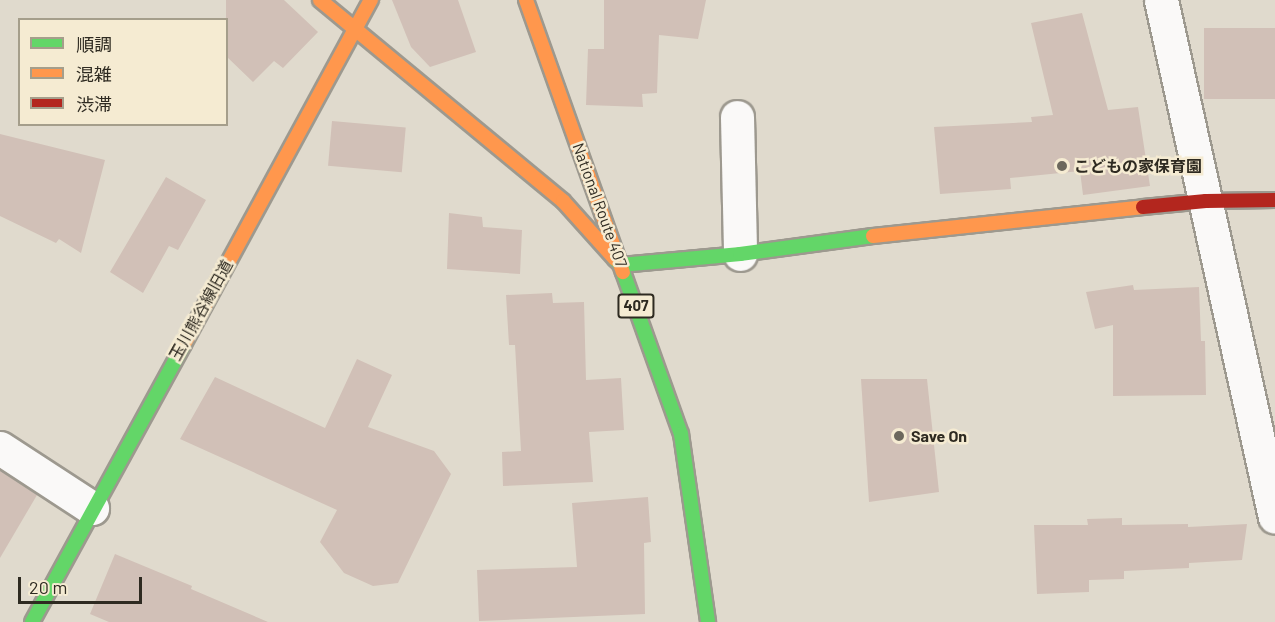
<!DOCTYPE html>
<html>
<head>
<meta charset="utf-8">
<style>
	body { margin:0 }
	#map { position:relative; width:1275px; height:622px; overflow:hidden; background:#e0dacd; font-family:Barlow,"Noto Sans JP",sans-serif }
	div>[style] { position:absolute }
	.building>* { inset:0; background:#d1c0b7; transform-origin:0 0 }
	.roads { filter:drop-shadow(2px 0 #9d998f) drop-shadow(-2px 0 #9d998f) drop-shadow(0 2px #9d998f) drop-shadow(0 -2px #9d998f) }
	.street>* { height:33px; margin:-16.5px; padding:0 16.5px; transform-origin:16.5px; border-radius:16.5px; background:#faf9f8 }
	.fast>* { height:14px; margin:-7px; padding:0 7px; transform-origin:7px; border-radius:7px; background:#63d668 }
	.slow>* { height:14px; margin:-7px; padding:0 7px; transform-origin:7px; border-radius:7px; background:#ff974d }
	.jam>* { height:14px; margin:-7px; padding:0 7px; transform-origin:7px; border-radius:7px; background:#b3261e }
	.dots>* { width:16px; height:16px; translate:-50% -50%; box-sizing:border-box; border:3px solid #f5ebd2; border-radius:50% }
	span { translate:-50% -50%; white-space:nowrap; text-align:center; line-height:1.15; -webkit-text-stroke:5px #f5ebd2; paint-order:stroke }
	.shield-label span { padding:2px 4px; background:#f5ebd2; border:2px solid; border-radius:4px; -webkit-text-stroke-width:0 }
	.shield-label { font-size:15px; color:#2e2a21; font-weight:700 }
	.poi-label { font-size:16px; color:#2e2a21; font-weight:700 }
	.left { translate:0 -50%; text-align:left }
	.street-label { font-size:16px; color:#2e2a21 }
	.legend { position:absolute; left:18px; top:18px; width:210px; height:108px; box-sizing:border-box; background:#f5ebd2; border:2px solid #a59e8b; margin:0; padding:8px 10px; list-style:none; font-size:18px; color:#2e2a21 }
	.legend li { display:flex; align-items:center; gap:12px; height:30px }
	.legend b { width:30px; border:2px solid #a59e8b }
	.scale { position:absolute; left:18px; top:577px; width:124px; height:27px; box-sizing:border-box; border:3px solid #2e2a21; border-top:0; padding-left:8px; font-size:18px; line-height:21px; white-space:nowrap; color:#2e2a21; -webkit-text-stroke:4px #f5ebd2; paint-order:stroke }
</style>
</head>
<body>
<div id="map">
	<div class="building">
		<div style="clip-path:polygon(226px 0,284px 0,318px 32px,283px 68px,274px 61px,253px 82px,226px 56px)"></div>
		<div style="clip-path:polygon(392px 0,458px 0,476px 52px,430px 67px,411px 47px)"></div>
		<div style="clip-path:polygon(604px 0,706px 0,698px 39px,659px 35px,657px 93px,642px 94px,643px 107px,586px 105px,588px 49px,604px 49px)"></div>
		<div style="clip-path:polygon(1082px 13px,1108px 110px,1138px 107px,1150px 186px,1083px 195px,1080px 171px,1010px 178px,1011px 189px,940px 194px,934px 127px,1032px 122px,1031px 117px,1053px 115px,1031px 23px)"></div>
		<div style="left:1204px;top:28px;width:71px;height:71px"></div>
		<div style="left:332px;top:121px;width:74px;height:45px;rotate:5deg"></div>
		<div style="clip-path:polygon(0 134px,105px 160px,81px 253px,59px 239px,56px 243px,0 216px)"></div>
		<div style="clip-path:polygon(166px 177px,206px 200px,178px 250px,169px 246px,143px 293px,110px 272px)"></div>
		<div style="clip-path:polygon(449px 213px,482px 217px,483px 227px,522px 230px,520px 274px,447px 269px)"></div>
		<div style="clip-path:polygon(1133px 285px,1134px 290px,1199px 287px,1201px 341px,1205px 341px,1206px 395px,1113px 396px,1113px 325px,1095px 329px,1086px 292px)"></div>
		<div style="clip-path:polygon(552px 293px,553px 303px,584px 302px,586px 380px,621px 378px,624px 430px,589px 432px,593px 482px,503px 486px,502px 452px,521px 451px,515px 345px,509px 345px,506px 295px)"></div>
		<div style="clip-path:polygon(357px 359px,392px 375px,368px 427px,434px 451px,451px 474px,398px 583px,373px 586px,344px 573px,320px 542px,337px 510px,180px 439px,215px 377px,325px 428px)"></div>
		<div style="clip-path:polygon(861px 379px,927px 379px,939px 492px,869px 502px)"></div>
		<div style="clip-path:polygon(0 470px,37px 495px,0 558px)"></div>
		<div style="clip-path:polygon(648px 497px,651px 542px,644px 543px,645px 614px,479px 621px,477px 570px,577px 567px,572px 503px)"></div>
		<div style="clip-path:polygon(1122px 518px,1122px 525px,1188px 524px,1188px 527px,1247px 524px,1242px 560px,1189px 563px,1189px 568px,1124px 571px,1124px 579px,1089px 580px,1089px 592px,1037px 594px,1034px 525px,1088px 525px,1087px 519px)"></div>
		<div style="clip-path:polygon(115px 554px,192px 586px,191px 589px,268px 622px,109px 622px,90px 614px)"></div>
	</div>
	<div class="roads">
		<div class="street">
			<div style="left:1161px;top:0;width:529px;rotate:77.57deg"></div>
			<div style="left:737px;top:117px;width:137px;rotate:88.7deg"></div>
			<div style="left:0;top:448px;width:110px;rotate:33.1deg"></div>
		</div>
		<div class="fast">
			<div style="left:615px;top:259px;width:8px;rotate:45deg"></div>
			<div style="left:621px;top:265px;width:120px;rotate:-5.3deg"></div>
			<div style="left:740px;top:254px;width:134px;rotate:-7.7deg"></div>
			<div style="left:623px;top:272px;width:172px;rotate:70.3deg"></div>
			<div style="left:681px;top:434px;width:190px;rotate:81.8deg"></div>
			<div style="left:32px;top:622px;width:317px;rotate:-61.3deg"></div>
		</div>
		<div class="slow">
			<div style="left:320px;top:0;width:315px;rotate:39.6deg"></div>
			<div style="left:563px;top:201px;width:78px;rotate:48.1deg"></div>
			<div style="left:526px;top:0;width:289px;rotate:70.4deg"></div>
			<div style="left:873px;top:236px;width:272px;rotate:-6.1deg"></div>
			<div style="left:184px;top:344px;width:392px;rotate:-61.5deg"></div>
		</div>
		<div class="jam">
			<div style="left:1143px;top:207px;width:63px;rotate:-5.4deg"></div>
			<div style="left:1206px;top:201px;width:69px;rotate:-0.8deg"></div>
		</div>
	</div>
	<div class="dots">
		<div style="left:1062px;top:166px;background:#6c685d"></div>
		<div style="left:899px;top:436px;background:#6c685d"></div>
	</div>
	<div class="shield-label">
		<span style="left:636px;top:306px">407</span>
	</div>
	<div class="poi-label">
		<span class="left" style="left:1074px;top:166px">こどもの家保育園</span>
		<span class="left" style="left:911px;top:436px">Save On</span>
	</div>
	<div class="street-label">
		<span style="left:600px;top:205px;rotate:70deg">National Route 407</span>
		<span style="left:201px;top:310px;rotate:-61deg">玉川熊谷線旧道</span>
	</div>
	<ul class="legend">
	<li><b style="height:8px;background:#63d668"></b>順調</li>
	<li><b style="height:8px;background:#ff974d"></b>混雑</li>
	<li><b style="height:8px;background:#b3261e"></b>渋滞</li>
	</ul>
	<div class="scale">20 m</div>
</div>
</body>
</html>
